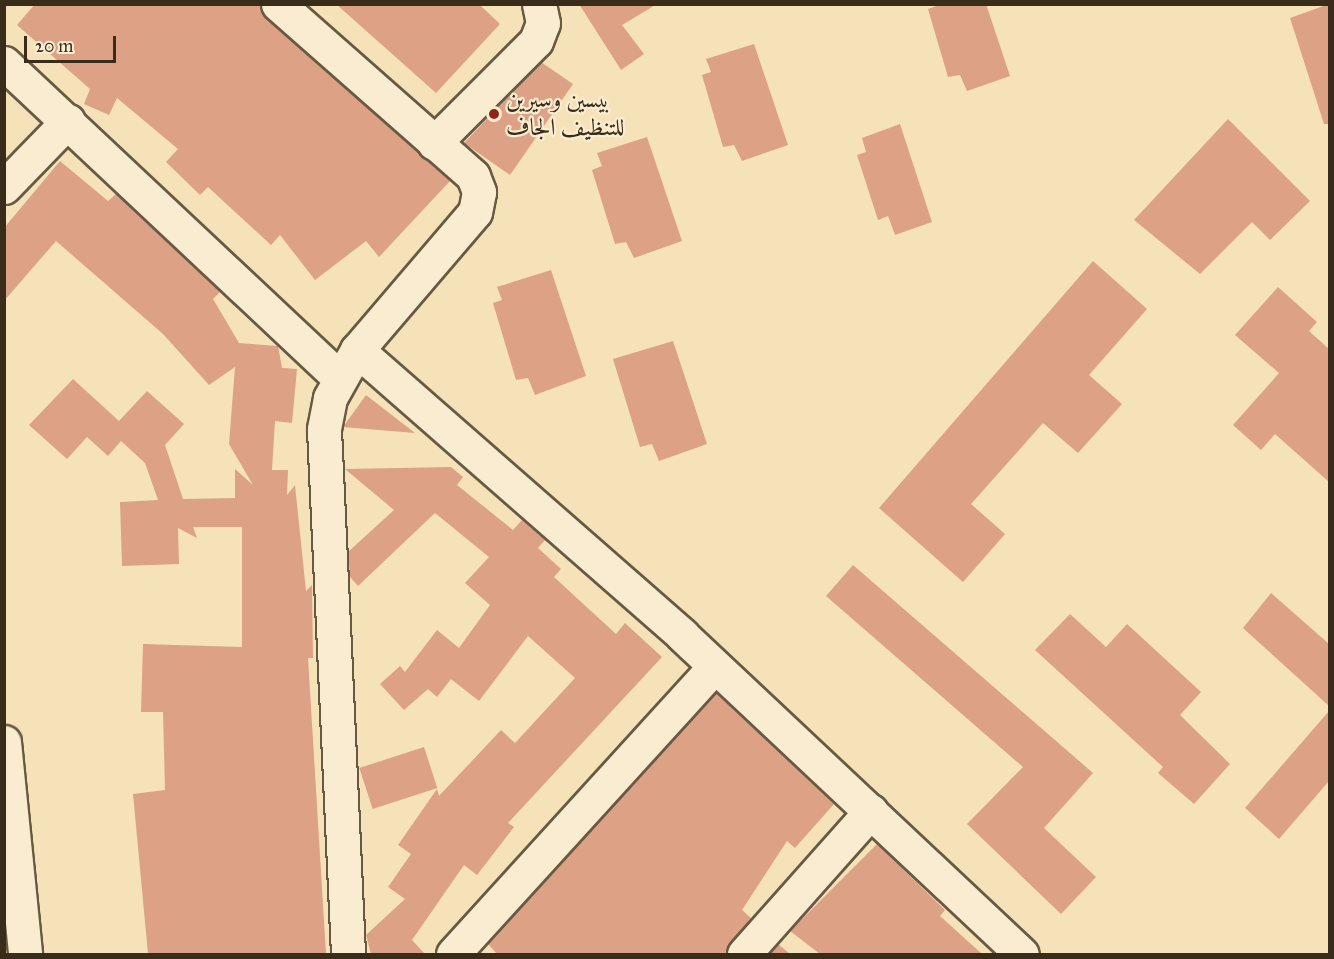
<!DOCTYPE html>
<html>
<head>
<meta charset="utf-8">
<style>
	body { margin:0 }
	#map { position:relative; width:1334px; height:959px; overflow:hidden; background:#f6e2b8; font-family:"IM FELL Great Primer",Amiri,serif }
	div>[style] { position:absolute }
	.building>* { inset:0; background:#dda186; transform-origin:0 0 }
	.roads { filter:drop-shadow(2px 0 #685a42) drop-shadow(-2px 0 #685a42) drop-shadow(0 2px #685a42) drop-shadow(0 -2px #685a42) }
	.minor>* { height:33px; margin:-16.5px; padding:0 16.5px; transform-origin:16.5px; border-radius:16.5px; background:#f9ecd1 }
	.dots>* { width:16px; height:16px; translate:-50% -50%; box-sizing:border-box; border:3px solid #f9ecd1; border-radius:50% }
	span { translate:-50% -50%; white-space:nowrap; text-align:center; line-height:1.15; -webkit-text-stroke:4.5px #f9ecd1; paint-order:stroke }
	.poi-label { font-size:24px; color:#392c1a }
	.left { translate:0 -50%; text-align:left }
	.frame { position:absolute; inset:0; border:6px solid #392c1a; pointer-events:none }
	.scale { position:absolute; left:24px; top:36px; width:92px; height:27px; box-sizing:border-box; border:3px solid #392c1a; border-top:0; padding-left:8px; font-size:18px; line-height:21px; white-space:nowrap; color:#392c1a; -webkit-text-stroke:4px #f9ecd1; paint-order:stroke }
</style>
</head>
<body>
<div id="map">
	<div class="building">
		<div style="clip-path:polygon(35px 4px,260px 4px,266px 18px,450px 181px,379px 257px,366px 241px,315px 280px,280px 235px,271px 245px,208px 187px,200px 195px,166px 162px,178px 149px,117px 98px,109px 115px,84px 104px,90px 89px,17px 25px)"></div>
		<div style="clip-path:polygon(336px 4px,479px 4px,500px 24px,436px 93px)"></div>
		<div style="clip-path:polygon(579px 4px,657px 4px,622px 25px,644px 54px,621px 70px)"></div>
		<div style="clip-path:polygon(942px 4px,986px 4px,1010px 76px,967px 91px,960px 75px,948px 77px,928px 9px)"></div>
		<div style="clip-path:polygon(1329px 4px,1329px 124px,1324px 124px,1290px 18px)"></div>
		<div style="clip-path:polygon(754px 44px,788px 145px,742px 161px,734px 145px,723px 147px,702px 75px,711px 72px,706px 59px)"></div>
		<div style="clip-path:polygon(541px 62px,573px 84px,510px 175px,464px 143px)"></div>
		<div style="clip-path:polygon(1228px 119px,1310px 201px,1270px 240px,1252px 222px,1200px 274px,1134px 220px)"></div>
		<div style="clip-path:polygon(900px 124px,932px 222px,895px 235px,888px 216px,878px 220px,857px 155px,866px 152px,862px 138px)"></div>
		<div style="clip-path:polygon(647px 137px,682px 241px,634px 258px,626px 242px,615px 244px,592px 170px,602px 166px,597px 153px)"></div>
		<div style="clip-path:polygon(60px 161px,108px 201px,116px 194px,220px 292px,213px 299px,239px 343px,278px 346px,282px 368px,297px 369px,292px 423px,275px 421px,272px 470px,288px 470px,287px 495px,295px 485px,306px 591px,312px 585px,313px 658px,308px 658px,326px 954px,148px 954px,133px 794px,165px 790px,163px 712px,141px 712px,143px 644px,242px 647px,242px 527px,193px 527px,197px 538px,178px 528px,179px 564px,122px 566px,120px 502px,158px 500px,145px 463px,121px 441px,108px 456px,87px 437px,67px 459px,29px 425px,73px 379px,119px 421px,147px 391px,184px 424px,165px 445px,183px 499px,235px 498px,235px 469px,253px 485px,229px 444px,235px 367px,209px 385px,163px 334px,56px 241px,4px 301px,4px 228px)"></div>
		<div style="clip-path:polygon(1093px 261px,1147px 309px,1089px 375px,1122px 404px,1078px 453px,1043px 423px,971px 504px,1005px 534px,963px 582px,879px 508px)"></div>
		<div style="clip-path:polygon(551px 270px,586px 376px,535px 395px,528px 378px,516px 380px,493px 303px,502px 300px,497px 287px)"></div>
		<div style="clip-path:polygon(1278px 287px,1317px 322px,1309px 331px,1329px 349px,1329px 482px,1275px 434px,1261px 450px,1233px 425px,1279px 373px,1235px 335px)"></div>
		<div style="clip-path:polygon(673px 341px,707px 444px,659px 461px,652px 444px,640px 447px,613px 359px)"></div>
		<div style="clip-path:polygon(366px 395px,415px 433px,343px 427px)"></div>
		<div style="clip-path:polygon(451px 467px,463px 477px,457px 485px,513px 530px,522px 520px,545px 540px,538px 548px,561px 569px,554px 577px,616px 634px,625px 623px,662px 657px,508px 823px,514px 827px,477px 875px,464px 865px,412px 940px,425px 954px,371px 954px,366px 935px,405px 899px,388px 887px,411px 854px,398px 845px,437px 789px,439px 796px,501px 730px,515px 743px,575px 678px,528px 636px,479px 701px,451px 679px,437px 697px,428px 689px,404px 710px,380px 684px,400px 666px,405px 672px,437px 630px,459px 648px,490px 605px,465px 583px,489px 557px,435px 513px,358px 586px,350px 577px,348px 552px,394px 510px,345px 469px)"></div>
		<div style="clip-path:polygon(853px 565px,1093px 773px,1044px 828px,1096px 877px,1061px 914px,967px 824px,1023px 767px,826px 596px)"></div>
		<div style="clip-path:polygon(1271px 593px,1329px 644px,1329px 706px,1243px 628px)"></div>
		<div style="clip-path:polygon(1070px 614px,1106px 647px,1127px 624px,1201px 692px,1180px 715px,1230px 764px,1194px 804px,1158px 773px,1163px 767px,1035px 650px)"></div>
		<div style="clip-path:polygon(716px 693px,834px 804px,795px 848px,787px 841px,742px 910px,751px 918px,726px 954px,497px 954px,488px 944px)"></div>
		<div style="clip-path:polygon(1329px 711px,1329px 781px,1279px 839px,1245px 808px)"></div>
		<div style="left:424px;top:747px;width:43px;height:68px;rotate:72deg"></div>
		<div style="clip-path:polygon(877px 844px,945px 910px,940px 916px,982px 954px,820px 954px,790px 931px)"></div>
		<div style="clip-path:polygon(778px 944px,790px 954px,769px 954px)"></div>
	</div>
	<div class="roads">
		<div class="minor">
			<div style="left:278px;top:4px;width:260px;rotate:41.4deg"></div>
			<div style="left:473px;top:176px;width:17px;rotate:69deg"></div>
			<div style="left:479px;top:192px;width:20px;rotate:101deg"></div>
			<div style="left:475px;top:212px;width:182px;rotate:130.5deg"></div>
			<div style="left:357px;top:350px;width:55px;rotate:119.4deg"></div>
			<div style="left:330px;top:398px;width:32px;rotate:101deg"></div>
			<div style="left:324px;top:429px;width:526px;rotate:87.38deg"></div>
			<div style="left:4px;top:63px;width:460px;rotate:43.2deg"></div>
			<div style="left:434px;top:143px;width:144px;rotate:-45deg"></div>
			<div style="left:536px;top:41px;width:19px;rotate:-69deg"></div>
			<div style="left:543px;top:23px;width:19px;rotate:-102deg"></div>
			<div style="left:4px;top:187px;width:92px;rotate:-45.9deg"></div>
			<div style="left:357px;top:350px;width:432px;rotate:41.2deg"></div>
			<div style="left:682px;top:635px;width:466px;rotate:43.2deg"></div>
			<div style="left:4px;top:742px;width:213px;rotate:84.3deg"></div>
			<div style="left:453px;top:954px;width:387px;rotate:-47.7deg"></div>
			<div style="left:744px;top:954px;width:191px;rotate:-48.4deg"></div>
		</div>
	</div>
	<div class="dots">
		<div style="left:494px;top:114px;background:#8f2418"></div>
	</div>
	<div class="poi-label">
		<span class="left" style="left:506px;top:114px">بيسين وسيرين<br>للتنظيف الجاف</span>
	</div>
	<div class="frame"></div>
	<div class="scale">20 m</div>
</div>
</body>
</html>
